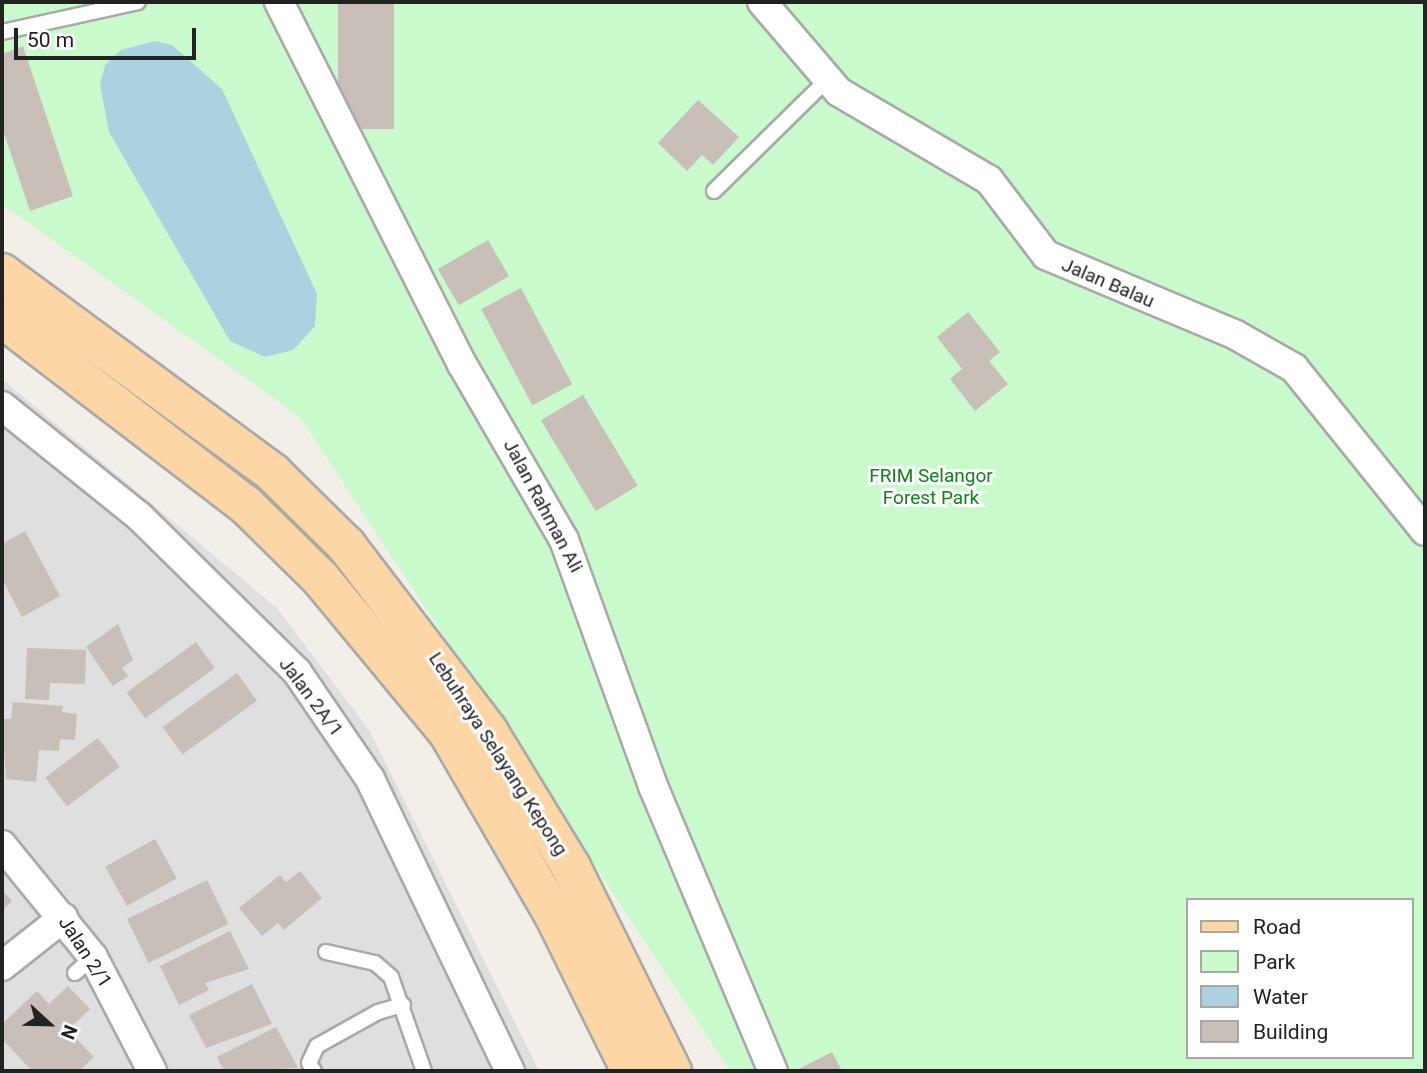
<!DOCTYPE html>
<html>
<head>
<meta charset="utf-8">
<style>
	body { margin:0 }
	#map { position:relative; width:1427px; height:1073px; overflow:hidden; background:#f2efe9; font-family:Roboto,sans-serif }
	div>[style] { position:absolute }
	.residential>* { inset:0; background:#e0dfdf }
	.park>* { inset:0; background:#c8facc }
	.water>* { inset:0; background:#aad3df }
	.building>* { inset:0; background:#c7bfb8; transform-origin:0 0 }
	.roads { filter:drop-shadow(2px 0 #a9a9a9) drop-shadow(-2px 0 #a9a9a9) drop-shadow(0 2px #a9a9a9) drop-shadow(0 -2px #a9a9a9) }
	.lane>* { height:14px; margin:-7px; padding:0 7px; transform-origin:7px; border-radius:7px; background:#fff }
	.street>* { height:28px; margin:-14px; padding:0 14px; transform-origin:14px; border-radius:14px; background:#fff }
	.primary>* { height:38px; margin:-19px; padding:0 19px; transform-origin:19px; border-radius:19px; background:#fcd6a4 }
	span { translate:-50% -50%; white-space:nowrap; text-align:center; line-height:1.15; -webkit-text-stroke:6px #fff; paint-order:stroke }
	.street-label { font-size:19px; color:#222 }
	.park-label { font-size:19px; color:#0c8416 }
	.frame { position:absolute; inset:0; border:4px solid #222; pointer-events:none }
	.legend { position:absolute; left:1186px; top:898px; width:228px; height:161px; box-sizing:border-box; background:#fff; border:2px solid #a7a7a7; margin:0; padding:9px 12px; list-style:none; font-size:21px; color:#222 }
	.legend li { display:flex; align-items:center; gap:14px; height:35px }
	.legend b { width:35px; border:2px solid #a7a7a7 }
	.north { position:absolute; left:14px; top:989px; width:70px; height:70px; -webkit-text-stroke:5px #fff; paint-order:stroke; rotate:112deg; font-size:19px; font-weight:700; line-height:28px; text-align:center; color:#222 }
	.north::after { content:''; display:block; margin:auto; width:24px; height:32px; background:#222; clip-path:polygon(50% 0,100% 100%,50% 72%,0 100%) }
	.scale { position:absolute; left:14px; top:28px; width:182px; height:32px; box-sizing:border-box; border:4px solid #222; border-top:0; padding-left:9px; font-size:21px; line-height:24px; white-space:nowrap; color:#222; -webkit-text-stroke:5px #fff; paint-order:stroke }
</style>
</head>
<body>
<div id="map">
	<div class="residential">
		<div style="clip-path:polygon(2px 379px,277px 608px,369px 730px,539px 1071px,2px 1071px)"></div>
	</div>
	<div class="park">
		<div style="clip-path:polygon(evenodd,2px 2px,1425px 2px,1425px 1071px,730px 1071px,300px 417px,2px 204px,2px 2px,1187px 900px,1411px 900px,1411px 1057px,1187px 1057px,1187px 900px)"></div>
	</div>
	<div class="water">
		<div style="clip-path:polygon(155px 41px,172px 45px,222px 89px,317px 294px,315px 326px,293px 350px,265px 357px,230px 341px,109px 132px,100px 84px,105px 65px,121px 50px)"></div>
	</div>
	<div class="building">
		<div style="left:338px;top:2px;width:56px;height:127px"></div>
		<div style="clip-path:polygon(23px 46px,73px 196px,30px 211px,2px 127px,2px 54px)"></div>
		<div style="clip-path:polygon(698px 100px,739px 137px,713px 165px,702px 155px,687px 171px,658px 143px)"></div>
		<div style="left:488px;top:240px;width:42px;height:58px;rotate:60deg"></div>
		<div style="left:521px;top:288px;width:109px;height:45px;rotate:62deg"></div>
		<div style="clip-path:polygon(968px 312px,1000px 352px,989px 361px,1008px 384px,975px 411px,950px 379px,962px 369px,937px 337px)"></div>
		<div style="left:583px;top:395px;width:106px;height:49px;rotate:59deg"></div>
		<div style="clip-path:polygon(25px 531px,60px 596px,22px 617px,2px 579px,2px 544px)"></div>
		<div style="clip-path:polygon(118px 624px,133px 660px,122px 668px,128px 676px,113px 686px,86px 647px)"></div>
		<div style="left:196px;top:642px;width:32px;height:86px;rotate:54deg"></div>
		<div style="clip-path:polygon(27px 648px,86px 650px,85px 684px,50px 683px,49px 700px,25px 699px)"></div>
		<div style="left:237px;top:673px;width:34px;height:92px;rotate:54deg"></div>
		<div style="clip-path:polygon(13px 702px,63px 706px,62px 712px,77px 714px,75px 740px,60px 739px,59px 751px,39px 750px,36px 782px,6px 779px,2px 719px,11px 719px)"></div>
		<div style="left:98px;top:738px;width:36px;height:66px;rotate:53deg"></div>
		<div style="left:155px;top:839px;width:45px;height:57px;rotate:61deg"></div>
		<div style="clip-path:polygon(300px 871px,322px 898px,284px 930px,278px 923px,262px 936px,239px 908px,280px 875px,286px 882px)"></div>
		<div style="left:207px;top:880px;width:49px;height:89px;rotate:64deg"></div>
		<div style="clip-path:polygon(2px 890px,12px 901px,2px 911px)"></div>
		<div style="clip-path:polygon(230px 931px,249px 969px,205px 983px,209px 990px,179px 1005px,160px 966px)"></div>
		<div style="clip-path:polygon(252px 984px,272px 1024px,206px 1048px,189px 1015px)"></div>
		<div style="clip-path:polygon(68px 986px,90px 1009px,68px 1030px,94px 1057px,79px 1071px,32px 1071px,2px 1039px,2px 1024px,37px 991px,49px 1004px)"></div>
		<div style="clip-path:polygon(276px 1027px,298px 1068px,224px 1071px,217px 1057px)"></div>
		<div style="clip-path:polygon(832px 1052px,842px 1071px,795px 1071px)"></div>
	</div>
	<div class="roads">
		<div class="lane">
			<div style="left:2px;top:32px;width:139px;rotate:-12.4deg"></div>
			<div style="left:714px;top:191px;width:160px;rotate:-44.5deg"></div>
			<div style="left:326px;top:952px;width:50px;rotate:12.7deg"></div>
			<div style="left:375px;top:963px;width:21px;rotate:41deg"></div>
			<div style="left:391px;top:977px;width:100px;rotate:70.7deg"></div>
			<div style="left:75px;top:973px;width:24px;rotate:-42deg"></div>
			<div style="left:314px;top:1071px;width:9px;rotate:-122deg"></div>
			<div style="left:309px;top:1063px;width:19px;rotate:-65deg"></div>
			<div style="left:317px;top:1046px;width:70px;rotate:-29.1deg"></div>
			<div style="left:378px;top:1012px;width:26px;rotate:-16deg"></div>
		</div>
		<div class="street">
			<div style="left:279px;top:2px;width:406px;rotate:63.2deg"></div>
			<div style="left:462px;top:364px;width:203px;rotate:59.9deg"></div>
			<div style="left:564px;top:540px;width:262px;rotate:70.1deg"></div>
			<div style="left:653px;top:786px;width:309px;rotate:67.2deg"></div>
			<div style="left:762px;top:2px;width:118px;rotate:49.5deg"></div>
			<div style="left:839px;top:92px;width:174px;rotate:30.4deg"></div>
			<div style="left:989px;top:180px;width:94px;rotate:52.8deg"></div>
			<div style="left:1046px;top:255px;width:204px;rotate:22.8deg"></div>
			<div style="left:1234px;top:334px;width:69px;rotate:29.5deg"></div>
			<div style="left:1294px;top:368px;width:209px;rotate:51.2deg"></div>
			<div style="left:2px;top:406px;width:176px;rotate:38.8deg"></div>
			<div style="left:139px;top:516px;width:222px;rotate:44.6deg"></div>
			<div style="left:297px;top:672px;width:130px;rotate:55.7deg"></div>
			<div style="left:370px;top:779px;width:324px;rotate:64.4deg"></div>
			<div style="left:2px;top:845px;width:144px;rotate:50.9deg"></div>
			<div style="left:93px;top:957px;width:128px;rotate:62.6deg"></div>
			<div style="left:2px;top:966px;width:78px;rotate:-38.2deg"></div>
		</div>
		<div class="primary">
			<div style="left:2px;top:273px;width:337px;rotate:36.4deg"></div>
			<div style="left:273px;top:473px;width:103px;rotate:44.6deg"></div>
			<div style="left:346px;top:545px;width:234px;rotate:52.6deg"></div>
			<div style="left:488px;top:731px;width:159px;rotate:58.6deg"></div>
			<div style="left:571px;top:867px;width:228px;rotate:63.7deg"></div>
			<div style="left:2px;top:318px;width:307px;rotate:37.5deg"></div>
			<div style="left:246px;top:505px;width:105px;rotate:44.6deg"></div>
			<div style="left:321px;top:579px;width:201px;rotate:50.4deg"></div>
			<div style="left:449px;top:734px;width:209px;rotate:59.9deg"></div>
			<div style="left:554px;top:915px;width:174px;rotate:63.7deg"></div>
		</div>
	</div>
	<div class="street-label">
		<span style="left:1108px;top:283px;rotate:23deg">Jalan Balau</span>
		<span style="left:543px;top:506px;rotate:62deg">Jalan Rahman Ali</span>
		<span style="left:311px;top:697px;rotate:53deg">Jalan 2A/1</span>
		<span style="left:498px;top:754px;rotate:57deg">Lebuhraya Selayang Kepong</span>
		<span style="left:85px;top:952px;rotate:57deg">Jalan 2/1</span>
	</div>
	<div class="park-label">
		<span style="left:931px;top:487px">FRIM Selangor<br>Forest Park</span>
	</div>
	<div class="frame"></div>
	<ul class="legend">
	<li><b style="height:9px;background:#fcd6a4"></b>Road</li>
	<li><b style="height:19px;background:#c8facc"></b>Park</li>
	<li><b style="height:19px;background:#aad3df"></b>Water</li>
	<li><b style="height:19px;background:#c7bfb8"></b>Building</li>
	</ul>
	<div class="north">N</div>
	<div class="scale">50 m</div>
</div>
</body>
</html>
